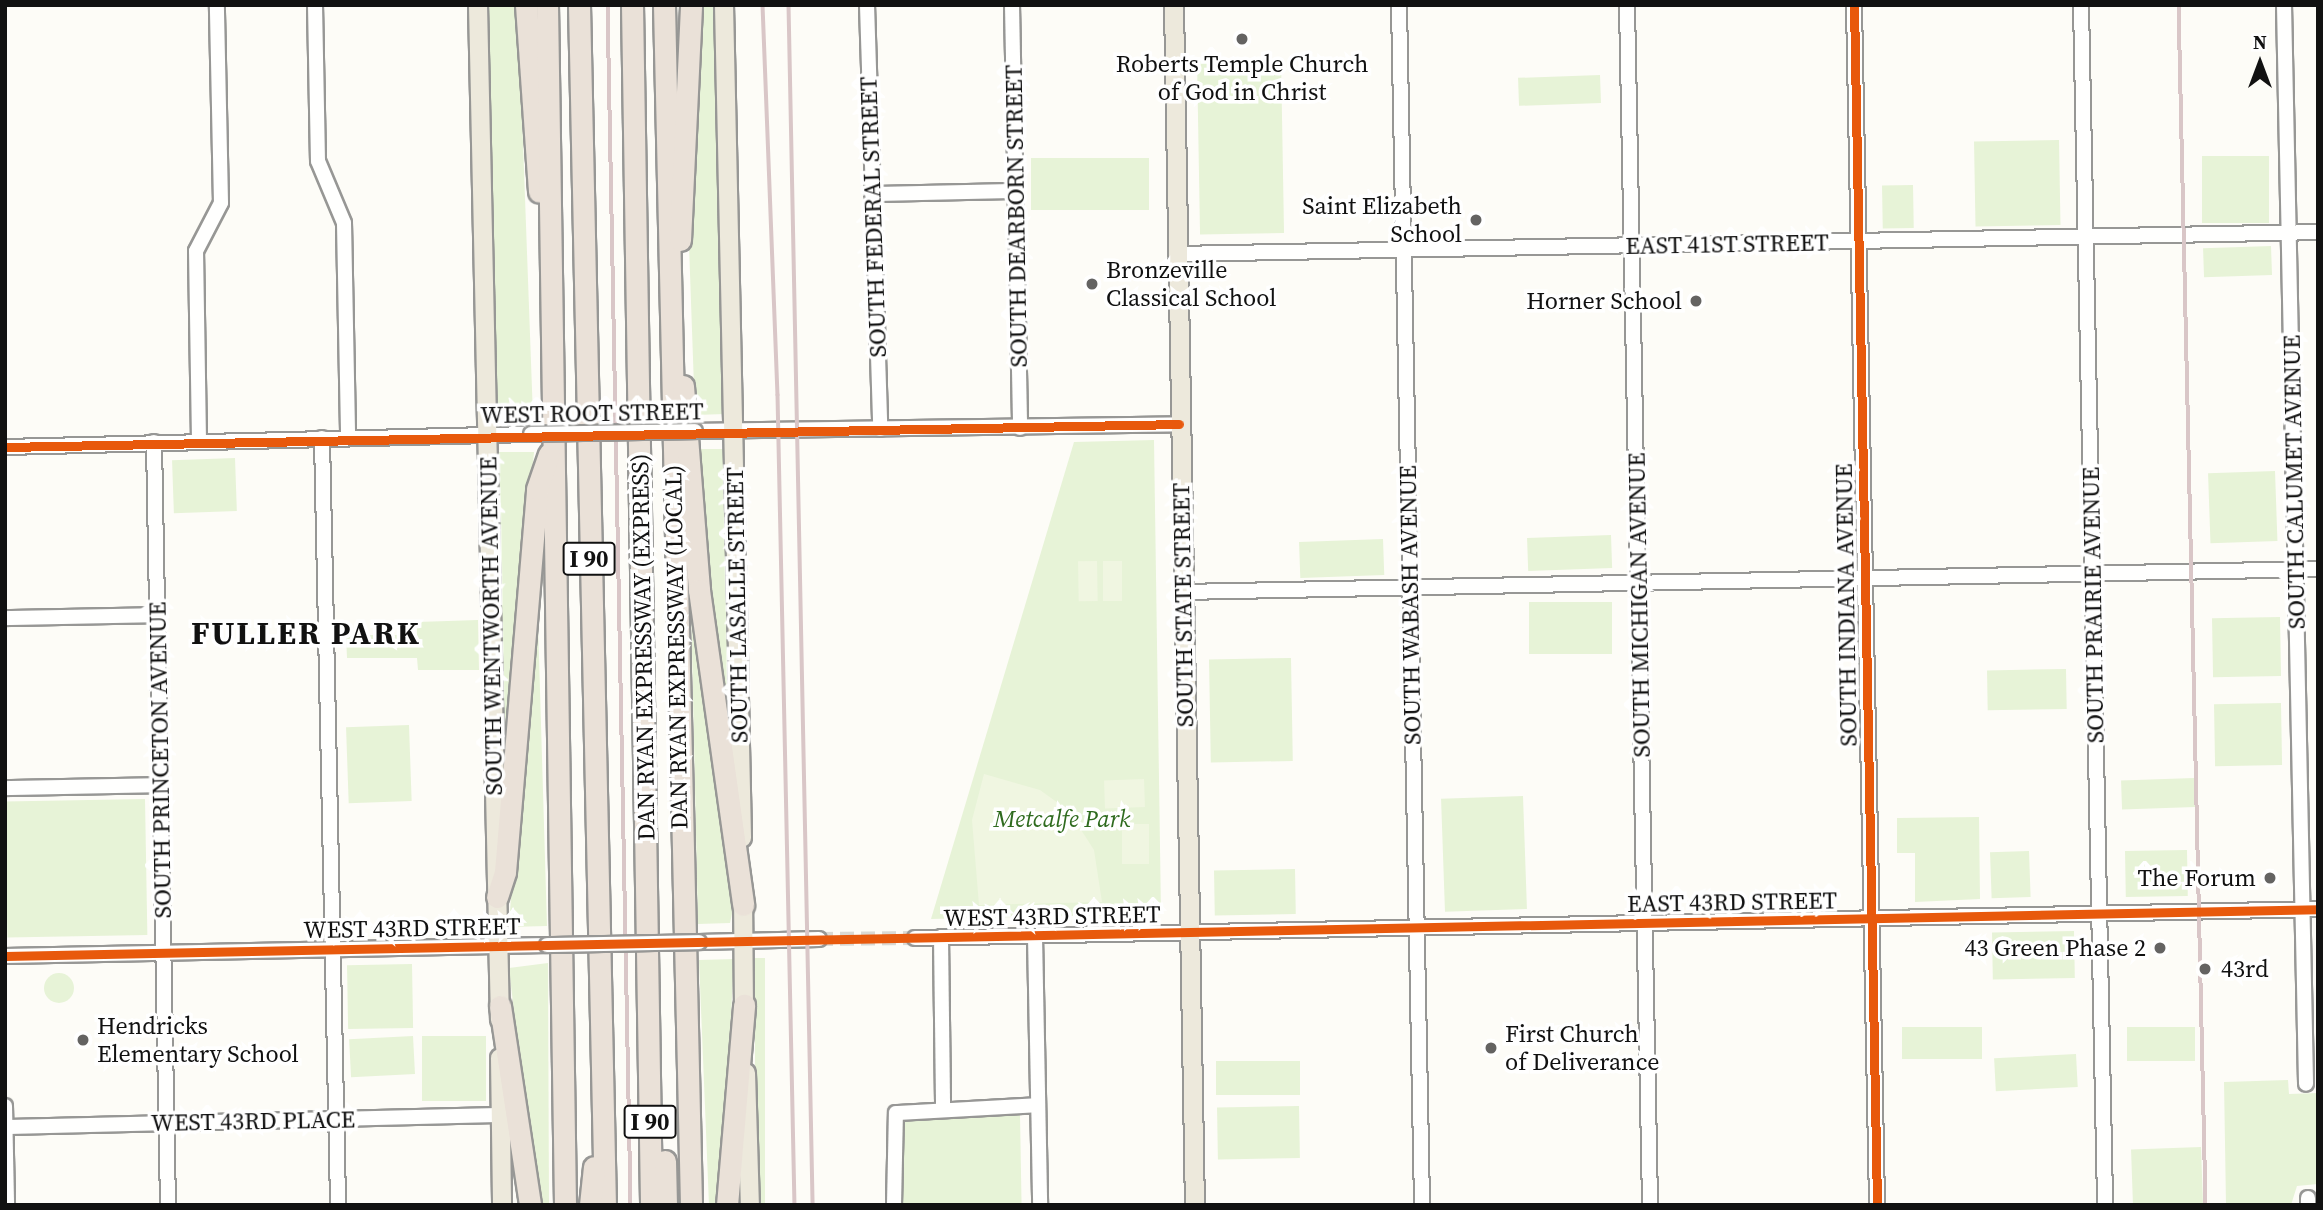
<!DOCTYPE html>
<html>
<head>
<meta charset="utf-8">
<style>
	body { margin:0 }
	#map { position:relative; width:2323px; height:1210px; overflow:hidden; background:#fdfcf7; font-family:"Source Serif 4",serif }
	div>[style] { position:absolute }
	.green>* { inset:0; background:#e7f3d7; transform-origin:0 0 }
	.round { border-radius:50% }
	.pitch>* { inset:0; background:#f0f6e1; transform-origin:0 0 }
	.minor-tunnel>* { height:14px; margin-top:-7px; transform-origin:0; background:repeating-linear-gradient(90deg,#dad9d4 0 14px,transparent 0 21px) }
	.roads { filter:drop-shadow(2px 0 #979795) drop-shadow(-2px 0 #979795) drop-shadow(0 2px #979795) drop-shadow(0 -2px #979795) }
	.minor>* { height:14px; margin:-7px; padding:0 7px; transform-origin:7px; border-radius:7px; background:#fffffe }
	.major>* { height:18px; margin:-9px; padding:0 9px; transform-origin:9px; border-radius:9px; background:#ede9dc }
	.highway>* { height:21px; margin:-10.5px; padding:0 10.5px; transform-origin:10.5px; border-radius:10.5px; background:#eae1d8 }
	.rail>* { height:3.5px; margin:-1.75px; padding:0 1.75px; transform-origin:1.75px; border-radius:1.75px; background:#d9c6c7 }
	.bridges { filter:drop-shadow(2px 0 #979795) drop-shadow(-2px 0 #979795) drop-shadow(0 2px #979795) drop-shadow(0 -2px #979795) }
	.minor-bridge>* { height:14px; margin:-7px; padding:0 7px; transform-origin:7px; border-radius:7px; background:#fffffe }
	.cycleway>* { height:9px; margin:-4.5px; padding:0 4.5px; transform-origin:4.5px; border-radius:4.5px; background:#e8590c }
	.dots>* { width:19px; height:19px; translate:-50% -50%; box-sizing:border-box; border:4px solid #fff; border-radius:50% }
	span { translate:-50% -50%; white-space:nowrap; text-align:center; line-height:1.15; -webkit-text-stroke:7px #fff; paint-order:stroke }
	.shield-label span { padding:2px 5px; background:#fff; border:2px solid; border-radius:5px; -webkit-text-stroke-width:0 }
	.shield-label { font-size:23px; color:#111; font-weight:700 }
	.poi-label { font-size:24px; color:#111 }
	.right { translate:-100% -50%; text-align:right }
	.left { translate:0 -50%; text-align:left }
	.street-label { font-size:24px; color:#111 }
	.park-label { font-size:24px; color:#2f6b1f; font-style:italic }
	.district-label { font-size:32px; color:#111; font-weight:700; letter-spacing:2px }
	.frame { position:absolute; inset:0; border:7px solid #111; pointer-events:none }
	.north { position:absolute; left:2225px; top:28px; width:70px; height:70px; -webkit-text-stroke:5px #fff; paint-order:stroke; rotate:0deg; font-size:19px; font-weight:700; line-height:28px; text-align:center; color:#111 }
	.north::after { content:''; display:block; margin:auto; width:24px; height:32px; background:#111; clip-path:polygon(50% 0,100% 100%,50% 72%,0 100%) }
</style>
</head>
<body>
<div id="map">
	<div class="green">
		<div style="clip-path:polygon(487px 5px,518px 5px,533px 417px,494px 413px)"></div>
		<div style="clip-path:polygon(698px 5px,716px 5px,725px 414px,695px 415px,689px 245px)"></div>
		<div style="left:1281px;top:59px;width:174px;height:84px;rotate:89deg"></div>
		<div style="left:1600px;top:75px;width:28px;height:82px;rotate:88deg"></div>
		<div style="left:2059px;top:140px;width:85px;height:85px;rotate:89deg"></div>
		<div style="left:2202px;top:156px;width:67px;height:67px"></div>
		<div style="left:1149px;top:158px;width:52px;height:118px;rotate:90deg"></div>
		<div style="left:1913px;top:185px;width:43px;height:31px;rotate:89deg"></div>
		<div style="left:2271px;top:246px;width:29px;height:68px;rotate:88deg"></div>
		<div style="clip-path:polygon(1154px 440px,1161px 914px,931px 919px,1074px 442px)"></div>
		<div style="clip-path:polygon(696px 449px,726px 449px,733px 800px,724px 740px)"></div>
		<div style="clip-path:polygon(495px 452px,534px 452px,505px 784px,501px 784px)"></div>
		<div style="left:235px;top:458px;width:53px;height:63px;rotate:88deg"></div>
		<div style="left:2275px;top:471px;width:70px;height:67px;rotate:88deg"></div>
		<div style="left:1611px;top:535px;width:33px;height:84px;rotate:88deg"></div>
		<div style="left:1383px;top:539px;width:36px;height:84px;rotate:88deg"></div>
		<div style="clip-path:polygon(537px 589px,547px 926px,509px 927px,517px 803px)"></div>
		<div style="left:1529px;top:602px;width:83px;height:52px"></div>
		<div style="clip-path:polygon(691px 604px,733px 909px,730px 923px,698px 924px)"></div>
		<div style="left:2280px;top:617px;width:59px;height:68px;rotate:89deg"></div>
		<div style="clip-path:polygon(478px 620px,479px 670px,418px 670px,417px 658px,347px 658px,346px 635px,417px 635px,417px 622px)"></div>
		<div style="left:1291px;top:658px;width:103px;height:82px;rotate:89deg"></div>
		<div style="left:2066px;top:669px;width:40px;height:79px;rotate:89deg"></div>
		<div style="left:2281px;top:703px;width:62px;height:67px;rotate:89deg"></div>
		<div style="left:409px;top:725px;width:76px;height:63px;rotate:88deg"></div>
		<div style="left:2194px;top:778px;width:29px;height:73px;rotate:88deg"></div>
		<div style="left:1523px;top:796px;width:113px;height:82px;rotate:88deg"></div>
		<div style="left:145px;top:799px;width:136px;height:140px;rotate:89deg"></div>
		<div style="clip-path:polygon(1979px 817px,1980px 899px,1915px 902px,1915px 853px,1897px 853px,1897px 818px)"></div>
		<div style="left:2187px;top:850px;width:46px;height:62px;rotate:89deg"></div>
		<div style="left:2029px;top:851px;width:46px;height:39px;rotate:88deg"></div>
		<div style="left:1295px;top:869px;width:45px;height:81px;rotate:89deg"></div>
		<div style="left:2074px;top:931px;width:47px;height:82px;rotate:89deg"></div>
		<div style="left:755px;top:958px;width:10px;height:247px"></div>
		<div style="clip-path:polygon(734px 959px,721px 1205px,709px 1205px,699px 960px)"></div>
		<div style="clip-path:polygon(548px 963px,549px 1205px,536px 1205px,509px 968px)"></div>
		<div style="left:412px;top:964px;width:64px;height:65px;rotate:89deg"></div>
		<div class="round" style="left:44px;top:973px;width:30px;height:30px"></div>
		<div style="left:1982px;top:1027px;width:32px;height:80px;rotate:90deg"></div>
		<div style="left:2127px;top:1027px;width:68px;height:34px"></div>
		<div style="left:413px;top:1036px;width:38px;height:64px;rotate:87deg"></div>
		<div style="left:422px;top:1036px;width:64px;height:65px"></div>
		<div style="left:2076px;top:1054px;width:33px;height:82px;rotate:87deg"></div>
		<div style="left:1300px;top:1061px;width:34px;height:84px;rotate:90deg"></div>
		<div style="clip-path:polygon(2288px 1080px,2289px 1094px,2318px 1093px,2318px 1184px,2297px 1186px,2291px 1205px,2226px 1205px,2224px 1082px)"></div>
		<div style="left:1299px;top:1106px;width:52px;height:82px;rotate:89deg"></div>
		<div style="left:1020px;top:1115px;width:90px;height:120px;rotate:89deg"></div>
		<div style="left:2201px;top:1147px;width:58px;height:70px;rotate:88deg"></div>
	</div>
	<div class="pitch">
		<div style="left:1097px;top:561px;width:40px;height:19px;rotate:89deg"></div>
		<div style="left:1103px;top:561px;width:19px;height:40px"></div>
		<div style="clip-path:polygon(984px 774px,1040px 790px,1069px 811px,1094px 850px,1102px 902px,979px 905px,972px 820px)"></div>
		<div style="left:1144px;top:779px;width:28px;height:40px;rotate:88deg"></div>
		<div style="left:1122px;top:824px;width:27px;height:40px"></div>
	</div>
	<div class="minor-tunnel">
		<div style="left:819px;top:939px;width:96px;rotate:-0.6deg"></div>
	</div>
	<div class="roads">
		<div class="minor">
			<div style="left:315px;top:5px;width:156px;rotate:88.9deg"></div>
			<div style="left:318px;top:161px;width:67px;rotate:67.2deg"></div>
			<div style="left:344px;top:223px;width:214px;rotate:88.9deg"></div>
			<div style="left:867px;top:5px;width:424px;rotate:88.2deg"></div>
			<div style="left:1012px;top:5px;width:423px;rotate:88.9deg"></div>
			<div style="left:1399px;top:5px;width:1200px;rotate:88.9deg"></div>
			<div style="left:1627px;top:5px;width:1200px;rotate:88.9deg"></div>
			<div style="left:1854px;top:5px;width:1200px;rotate:88.9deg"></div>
			<div style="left:2081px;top:5px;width:1200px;rotate:88.85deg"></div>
			<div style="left:2284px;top:5px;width:1079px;rotate:88.83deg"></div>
			<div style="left:872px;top:194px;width:144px;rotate:-1.2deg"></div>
			<div style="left:1177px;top:254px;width:1141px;rotate:-1.1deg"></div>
			<div style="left:695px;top:431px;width:484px;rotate:-0.8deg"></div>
			<div style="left:322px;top:438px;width:767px;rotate:88.8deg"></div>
			<div style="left:199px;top:441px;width:190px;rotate:-90.9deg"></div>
			<div style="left:196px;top:251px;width:54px;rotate:-62.5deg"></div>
			<div style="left:221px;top:203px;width:198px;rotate:-91.2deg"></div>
			<div style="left:154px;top:442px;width:763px;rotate:88.95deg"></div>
			<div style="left:5px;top:447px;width:526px;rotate:-1.42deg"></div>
			<div style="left:1183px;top:592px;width:1135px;rotate:-1.16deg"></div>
			<div style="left:5px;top:618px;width:152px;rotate:-1.1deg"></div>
			<div style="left:5px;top:788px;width:155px;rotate:-1.1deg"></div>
			<div style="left:1035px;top:936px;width:269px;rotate:88.9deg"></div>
			<div style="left:941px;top:937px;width:170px;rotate:89.3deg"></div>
			<div style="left:915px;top:938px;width:1403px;rotate:-1.18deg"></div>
			<div style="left:699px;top:942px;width:120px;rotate:-1.4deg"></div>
			<div style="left:5px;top:956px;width:542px;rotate:-1.16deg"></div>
			<div style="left:5px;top:1106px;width:99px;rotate:88.8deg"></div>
			<div style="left:5px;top:1127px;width:496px;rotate:-1.4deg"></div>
			<div style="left:894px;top:1205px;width:92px;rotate:-88.8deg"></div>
			<div style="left:896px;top:1113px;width:142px;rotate:-3.2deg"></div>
			<div style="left:2308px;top:1205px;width:7px;rotate:-90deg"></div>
		</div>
		<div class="major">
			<div style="left:478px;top:5px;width:1015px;rotate:88.76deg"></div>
			<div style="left:724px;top:5px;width:833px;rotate:88.76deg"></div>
			<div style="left:1174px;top:5px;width:1200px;rotate:89deg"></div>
			<div style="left:743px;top:894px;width:123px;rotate:89.5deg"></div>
			<div style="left:500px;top:1058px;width:147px;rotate:89.2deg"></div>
			<div style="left:746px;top:1073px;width:132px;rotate:88.3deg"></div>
		</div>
		<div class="highway">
			<div style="left:526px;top:5px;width:187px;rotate:86deg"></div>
			<div style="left:547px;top:5px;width:1200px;rotate:89.14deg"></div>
			<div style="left:579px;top:5px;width:1200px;rotate:88.76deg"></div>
			<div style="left:632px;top:5px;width:1200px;rotate:89.09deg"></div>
			<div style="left:664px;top:5px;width:1200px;rotate:88.71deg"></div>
			<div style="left:680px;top:240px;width:235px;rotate:-87.3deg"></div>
			<div style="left:683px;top:386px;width:205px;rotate:85.5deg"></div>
			<div style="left:699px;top:590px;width:318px;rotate:82deg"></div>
			<div style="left:497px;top:897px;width:26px;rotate:-72deg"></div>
			<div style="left:505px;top:872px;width:384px;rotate:-85.2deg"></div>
			<div style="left:537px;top:489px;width:37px;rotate:-71deg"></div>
			<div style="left:500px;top:1006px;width:201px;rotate:81.4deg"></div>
			<div style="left:665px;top:1161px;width:44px;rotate:88.7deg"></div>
			<div style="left:590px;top:1205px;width:38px;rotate:-84deg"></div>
			<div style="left:727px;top:1205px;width:201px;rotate:-85.1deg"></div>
		</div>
	</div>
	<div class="rail">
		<div style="left:608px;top:5px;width:1200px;rotate:88.9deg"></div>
		<div style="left:763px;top:5px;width:390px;rotate:87.8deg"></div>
		<div style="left:778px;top:395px;width:810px;rotate:88.8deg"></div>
		<div style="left:789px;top:5px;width:1200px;rotate:88.85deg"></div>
		<div style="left:2179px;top:5px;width:1200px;rotate:88.71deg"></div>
	</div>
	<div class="bridges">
		<div class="minor-bridge">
			<div style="left:531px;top:434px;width:164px;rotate:-1deg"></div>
			<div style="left:547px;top:945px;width:152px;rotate:-1.1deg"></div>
		</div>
	</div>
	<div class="cycleway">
		<div style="left:1854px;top:5px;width:1200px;rotate:88.9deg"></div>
		<div style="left:5px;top:447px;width:1174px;rotate:-1.12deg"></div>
		<div style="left:5px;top:956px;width:2313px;rotate:-1.16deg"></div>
	</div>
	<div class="dots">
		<div style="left:1242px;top:39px;background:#646362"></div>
		<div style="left:1476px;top:220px;background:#646362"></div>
		<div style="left:1092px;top:284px;background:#646362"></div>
		<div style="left:1696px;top:301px;background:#646362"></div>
		<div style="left:2270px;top:878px;background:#646362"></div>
		<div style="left:2160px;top:948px;background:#646362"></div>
		<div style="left:2205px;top:969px;background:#646362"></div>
		<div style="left:83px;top:1040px;background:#646362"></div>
		<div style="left:1491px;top:1048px;background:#646362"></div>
	</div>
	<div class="shield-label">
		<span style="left:589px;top:559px">I 90</span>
		<span style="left:650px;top:1122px">I 90</span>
	</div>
	<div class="poi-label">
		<span style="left:1242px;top:78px">Roberts Temple Church<br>of God in Christ</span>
		<span class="right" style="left:1462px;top:220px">Saint Elizabeth<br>School</span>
		<span class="left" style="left:1106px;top:284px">Bronzeville<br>Classical School</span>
		<span class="right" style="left:1682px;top:301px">Horner School</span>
		<span class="right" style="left:2256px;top:878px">The Forum</span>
		<span class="right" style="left:2146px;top:948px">43 Green Phase 2</span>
		<span class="left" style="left:2221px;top:969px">43rd</span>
		<span class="left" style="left:97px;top:1040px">Hendricks<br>Elementary School</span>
		<span class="left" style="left:1505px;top:1048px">First Church<br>of Deliverance</span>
	</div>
	<div class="street-label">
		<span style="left:1016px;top:216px;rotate:-91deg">SOUTH DEARBORN STREET</span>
		<span style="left:873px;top:217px;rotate:-92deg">SOUTH FEDERAL STREET</span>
		<span style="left:1727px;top:244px;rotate:-1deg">EAST 41ST STREET</span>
		<span style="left:592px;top:413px;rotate:-1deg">WEST ROOT STREET</span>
		<span style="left:2294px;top:482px;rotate:-91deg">SOUTH CALUMET AVENUE</span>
		<span style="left:737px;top:605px;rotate:-91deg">SOUTH LASALLE STREET</span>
		<span style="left:1183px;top:605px;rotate:-91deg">SOUTH STATE STREET</span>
		<span style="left:1410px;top:605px;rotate:-91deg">SOUTH WABASH AVENUE</span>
		<span style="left:1639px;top:605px;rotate:-91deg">SOUTH MICHIGAN AVENUE</span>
		<span style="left:1846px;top:605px;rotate:-91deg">SOUTH INDIANA AVENUE</span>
		<span style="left:2093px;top:605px;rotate:-91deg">SOUTH PRAIRIE AVENUE</span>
		<span style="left:491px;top:626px;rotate:-91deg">SOUTH WENTWORTH AVENUE</span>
		<span style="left:643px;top:647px;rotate:-91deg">DAN RYAN EXPRESSWAY (EXPRESS)</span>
		<span style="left:676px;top:647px;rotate:-91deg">DAN RYAN EXPRESSWAY (LOCAL)</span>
		<span style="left:160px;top:760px;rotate:-91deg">SOUTH PRINCETON AVENUE</span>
		<span style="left:1732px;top:902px;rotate:-1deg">EAST 43RD STREET</span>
		<span style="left:1052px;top:916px;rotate:-1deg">WEST 43RD STREET</span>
		<span style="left:412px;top:928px;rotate:-1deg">WEST 43RD STREET</span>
		<span style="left:253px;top:1121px;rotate:-1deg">WEST 43RD PLACE</span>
	</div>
	<div class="park-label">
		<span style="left:1062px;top:819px">Metcalfe Park</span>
	</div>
	<div class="district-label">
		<span style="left:306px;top:633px">FULLER PARK</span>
	</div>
	<div class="frame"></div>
	<div class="north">N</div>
</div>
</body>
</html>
